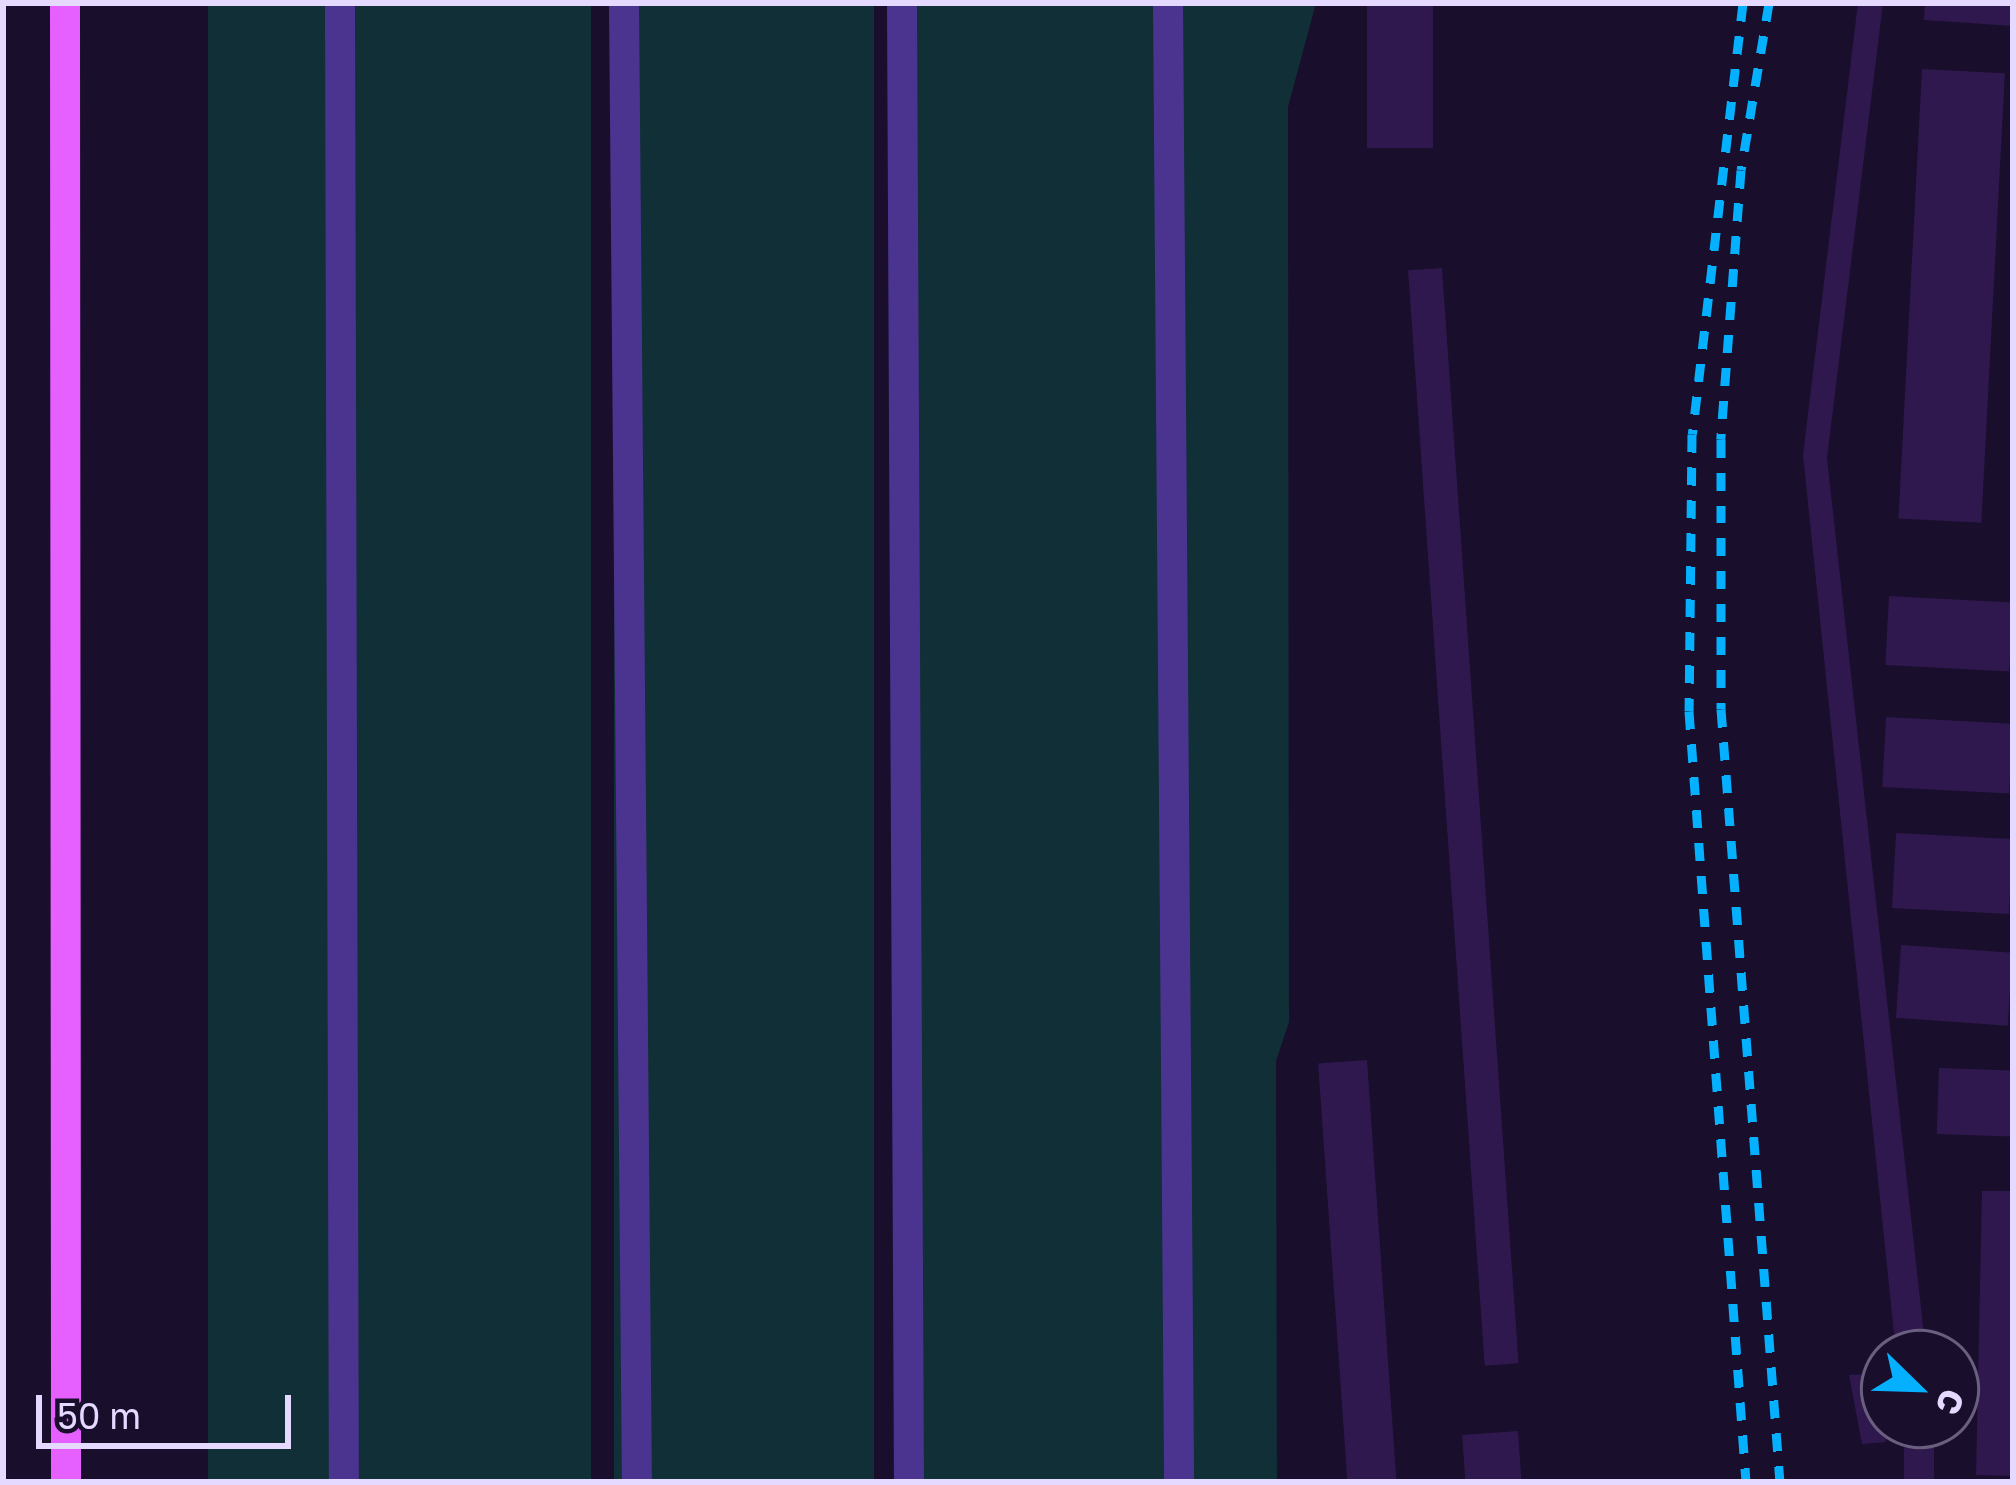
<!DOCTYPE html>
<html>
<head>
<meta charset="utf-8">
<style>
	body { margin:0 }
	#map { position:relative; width:2016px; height:1485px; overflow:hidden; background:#190e2b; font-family:"Golos Text",sans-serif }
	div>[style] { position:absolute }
	.green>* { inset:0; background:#102f36; transform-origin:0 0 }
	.building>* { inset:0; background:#2f184e; transform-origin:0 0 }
	.minor>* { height:30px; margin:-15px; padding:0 15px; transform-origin:15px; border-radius:15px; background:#4b348f }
	.major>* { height:30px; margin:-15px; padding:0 15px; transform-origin:15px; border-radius:15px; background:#e660ff }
	.rail>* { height:9px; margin-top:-4.5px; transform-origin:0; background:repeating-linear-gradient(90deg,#05b0ff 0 18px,transparent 0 33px) }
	span { translate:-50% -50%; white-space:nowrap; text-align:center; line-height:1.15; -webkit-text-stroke:9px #190e2b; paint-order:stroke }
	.frame { position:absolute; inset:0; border:6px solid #e5d9ff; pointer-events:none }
	.north { position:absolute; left:1860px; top:1329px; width:120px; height:120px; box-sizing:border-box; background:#190e2b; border:3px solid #6b5f80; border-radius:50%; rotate:113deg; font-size:33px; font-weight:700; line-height:48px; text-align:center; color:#e5d9ff }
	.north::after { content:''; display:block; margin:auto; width:42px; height:54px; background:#05b0ff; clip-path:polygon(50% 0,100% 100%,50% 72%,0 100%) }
	.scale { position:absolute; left:36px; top:1395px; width:255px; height:54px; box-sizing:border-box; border:6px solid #e5d9ff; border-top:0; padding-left:15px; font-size:36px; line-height:42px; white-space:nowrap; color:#e5d9ff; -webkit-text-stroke:9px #190e2b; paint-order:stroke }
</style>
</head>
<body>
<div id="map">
	<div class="green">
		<div style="left:208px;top:3px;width:383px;height:1479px"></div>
		<div style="left:614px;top:3px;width:260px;height:1479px"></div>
		<div style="clip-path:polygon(896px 3px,1316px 3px,1288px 107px,1289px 1022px,1276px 1061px,1277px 1482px,895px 1482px)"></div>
	</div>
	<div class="building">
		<div style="left:1367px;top:3px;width:66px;height:145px"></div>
		<div style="clip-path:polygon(1858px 3px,1883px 3px,1827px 458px,1926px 1353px,1896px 1353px,1803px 455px)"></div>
		<div style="clip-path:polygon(1925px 3px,2013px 3px,2013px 26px,1924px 20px)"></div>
		<div style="left:1922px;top:69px;width:83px;height:450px;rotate:3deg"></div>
		<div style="left:1442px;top:268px;width:1098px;height:34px;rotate:86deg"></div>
		<div style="left:1889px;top:596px;width:124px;height:69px;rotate:3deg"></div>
		<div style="left:1886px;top:717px;width:127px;height:70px;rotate:3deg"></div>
		<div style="left:1896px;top:833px;width:117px;height:75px;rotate:3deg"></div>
		<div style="left:1901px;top:945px;width:112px;height:73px;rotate:4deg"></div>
		<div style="left:1367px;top:1060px;width:423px;height:49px;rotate:86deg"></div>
		<div style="left:1939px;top:1068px;width:74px;height:66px;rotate:2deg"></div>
		<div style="clip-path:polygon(1982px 1191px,2013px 1191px,2013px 1476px,1976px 1475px)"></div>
		<div style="clip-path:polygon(1882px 1373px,1886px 1442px,1862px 1444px,1849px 1375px)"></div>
		<div style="left:1904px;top:1425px;width:30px;height:57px"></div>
		<div style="left:1518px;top:1431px;width:51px;height:56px;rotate:86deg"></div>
	</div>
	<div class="minor">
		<div style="left:340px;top:3px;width:1479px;rotate:89.85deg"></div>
		<div style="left:624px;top:3px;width:1479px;rotate:89.5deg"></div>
		<div style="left:902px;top:3px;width:1479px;rotate:89.73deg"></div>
		<div style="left:1168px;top:3px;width:1479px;rotate:89.57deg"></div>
	</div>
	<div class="major">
		<div style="left:65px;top:3px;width:1479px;rotate:89.96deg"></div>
	</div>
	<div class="rail">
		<div style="left:1743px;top:3px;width:434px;rotate:96.7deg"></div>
		<div style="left:1692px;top:434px;width:277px;rotate:90.6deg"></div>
		<div style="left:1689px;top:711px;width:773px;rotate:85.77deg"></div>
		<div style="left:1769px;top:3px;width:169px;rotate:99.5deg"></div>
		<div style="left:1741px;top:170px;width:270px;rotate:94.3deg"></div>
		<div style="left:1721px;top:439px;width:270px;rotate:90deg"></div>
		<div style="left:1721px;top:709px;width:775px;rotate:85.64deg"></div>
	</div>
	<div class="frame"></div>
	<div class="north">С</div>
	<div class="scale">50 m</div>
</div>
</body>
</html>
